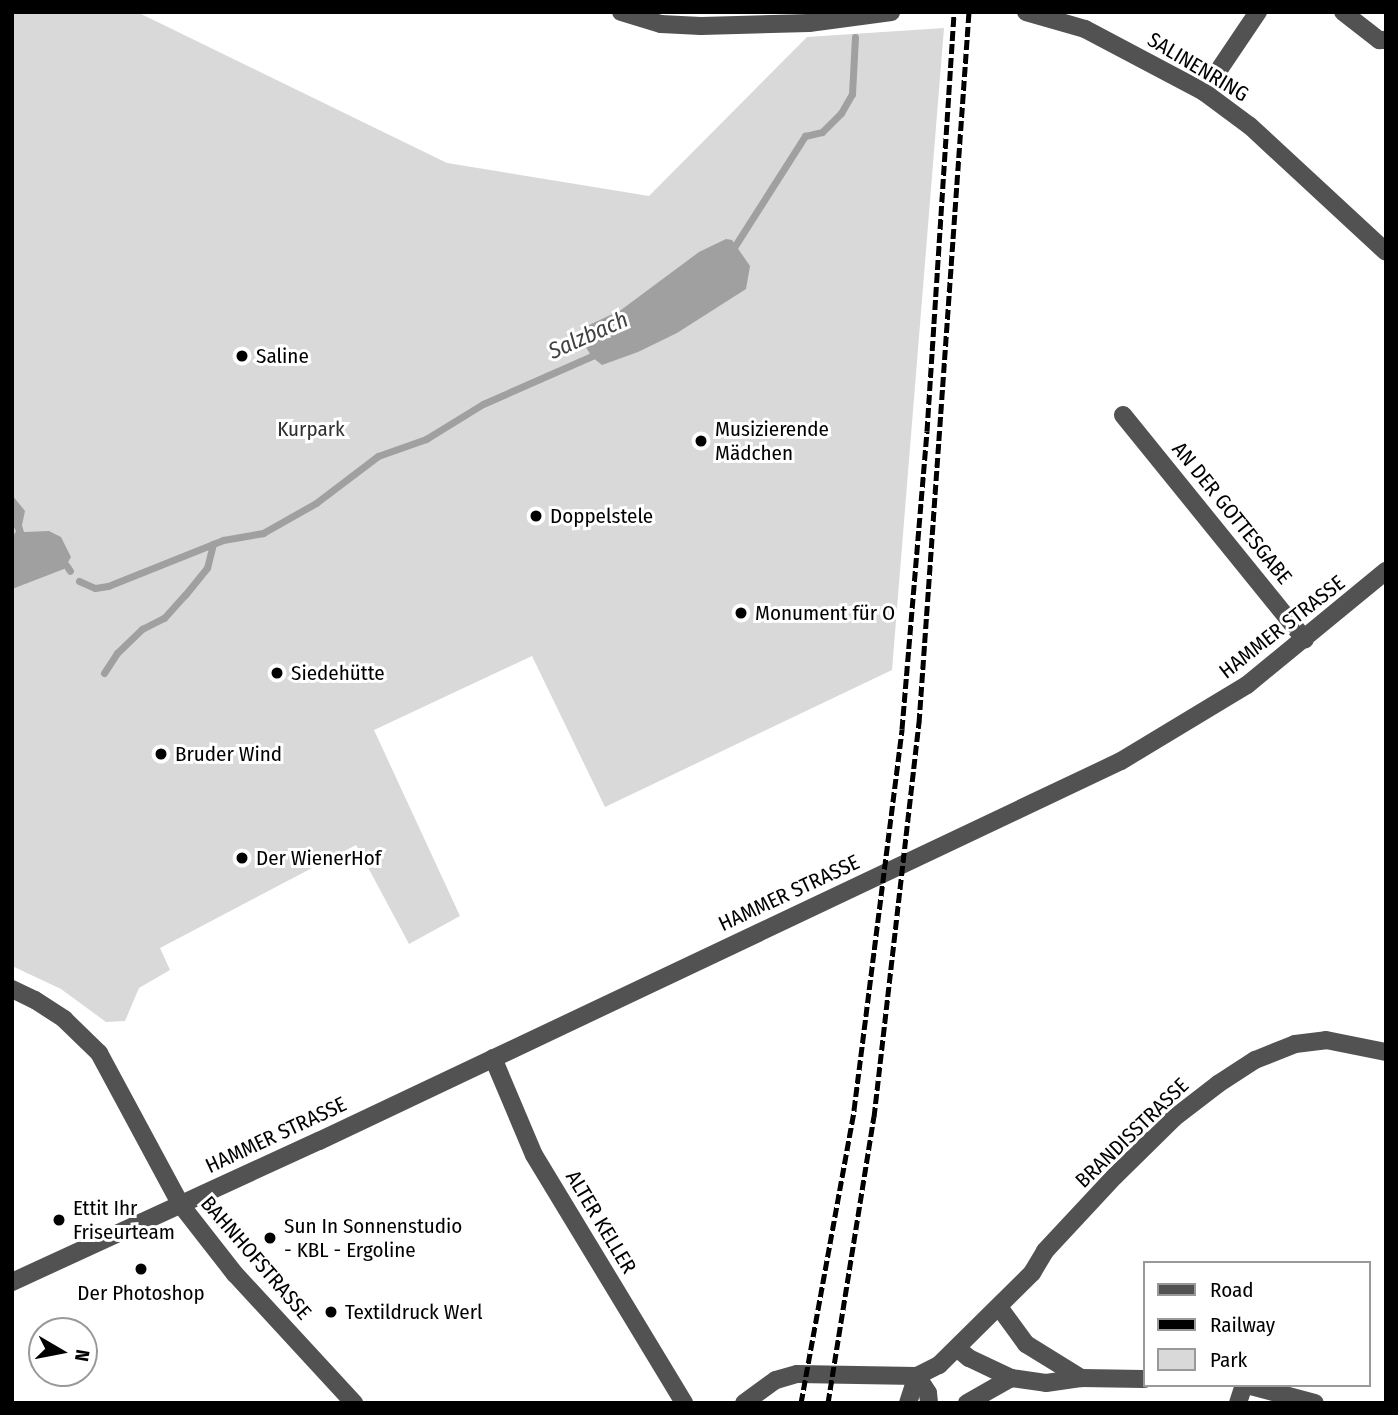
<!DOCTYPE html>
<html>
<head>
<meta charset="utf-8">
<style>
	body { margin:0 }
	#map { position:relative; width:1398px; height:1415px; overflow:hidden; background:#fff; font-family:"Fira Sans Condensed",sans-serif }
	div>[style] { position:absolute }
	.green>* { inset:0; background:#d9d9d9 }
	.water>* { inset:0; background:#a0a0a0 }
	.stream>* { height:7px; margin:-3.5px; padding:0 3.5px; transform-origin:3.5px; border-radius:3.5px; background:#a0a0a0 }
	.minor>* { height:18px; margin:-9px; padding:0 9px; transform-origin:9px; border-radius:9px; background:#525252 }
	.rail>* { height:5px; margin-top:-2.5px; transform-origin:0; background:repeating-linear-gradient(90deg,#000 0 10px,transparent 0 13.5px) }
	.dots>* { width:19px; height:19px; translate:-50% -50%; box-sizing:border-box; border:4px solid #fff; border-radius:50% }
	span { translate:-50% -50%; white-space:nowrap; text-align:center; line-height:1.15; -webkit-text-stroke:6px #fff; paint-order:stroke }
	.street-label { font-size:21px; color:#000 }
	.poi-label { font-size:21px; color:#000 }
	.left { translate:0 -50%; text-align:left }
	.park-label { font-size:21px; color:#303030 }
	.water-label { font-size:23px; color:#414141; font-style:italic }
	.frame { position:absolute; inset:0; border:14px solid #000; pointer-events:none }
	.legend { position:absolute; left:1143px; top:1261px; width:228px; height:126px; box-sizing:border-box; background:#fff; border:2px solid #999; margin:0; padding:9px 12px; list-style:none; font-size:21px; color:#000 }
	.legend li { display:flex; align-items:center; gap:14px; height:35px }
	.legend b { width:35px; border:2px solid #999 }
	.north { position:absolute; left:28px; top:1317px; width:70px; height:70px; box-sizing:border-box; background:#fff; border:2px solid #999; border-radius:50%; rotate:100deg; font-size:19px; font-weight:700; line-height:28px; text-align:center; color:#000 }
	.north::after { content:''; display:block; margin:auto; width:24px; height:32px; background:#000; clip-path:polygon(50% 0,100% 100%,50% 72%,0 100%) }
</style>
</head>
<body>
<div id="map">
	<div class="green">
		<div style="clip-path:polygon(12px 12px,137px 12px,447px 163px,649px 196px,807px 37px,944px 28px,892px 670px,605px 807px,532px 656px,374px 730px,460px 916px,409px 944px,356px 845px,160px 948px,170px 970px,139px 988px,125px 1021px,106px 1022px,61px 989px,12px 966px)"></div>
	</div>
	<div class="water">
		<div style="clip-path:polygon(726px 239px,732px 240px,750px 266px,746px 289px,677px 333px,638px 352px,602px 365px,592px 357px,584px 344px,583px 334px,587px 326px,621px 310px,699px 252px)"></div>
		<div style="clip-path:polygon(12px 495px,25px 511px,22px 525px,24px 532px,49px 531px,61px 537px,71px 557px,64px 569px,12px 589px,12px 539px,16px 531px,12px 524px)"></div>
	</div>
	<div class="stream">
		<div style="left:731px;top:252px;width:138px;rotate:-57.5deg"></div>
		<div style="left:805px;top:136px;width:17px;rotate:-13deg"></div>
		<div style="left:822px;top:132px;width:27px;rotate:-45deg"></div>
		<div style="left:841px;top:113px;width:22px;rotate:-60deg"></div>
		<div style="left:852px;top:94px;width:57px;rotate:-87deg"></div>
		<div style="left:66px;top:565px;width:7px;rotate:56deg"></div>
		<div style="left:79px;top:581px;width:17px;rotate:24deg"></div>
		<div style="left:95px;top:588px;width:13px;rotate:-9deg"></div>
		<div style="left:108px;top:586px;width:124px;rotate:-21.8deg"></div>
		<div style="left:223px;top:540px;width:41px;rotate:-9.9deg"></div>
		<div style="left:263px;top:533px;width:61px;rotate:-29.5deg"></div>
		<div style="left:316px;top:503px;width:78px;rotate:-37.2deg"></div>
		<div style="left:378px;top:456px;width:51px;rotate:-19.5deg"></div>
		<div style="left:426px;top:439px;width:67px;rotate:-31.6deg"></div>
		<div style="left:483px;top:404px;width:129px;rotate:-23.8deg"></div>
		<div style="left:104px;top:673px;width:24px;rotate:-57deg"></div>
		<div style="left:117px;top:653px;width:35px;rotate:-44deg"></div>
		<div style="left:142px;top:629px;width:25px;rotate:-27deg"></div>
		<div style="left:164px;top:618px;width:31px;rotate:-48deg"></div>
		<div style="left:185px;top:595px;width:35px;rotate:-51deg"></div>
		<div style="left:207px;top:568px;width:25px;rotate:-76deg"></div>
	</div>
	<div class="minor">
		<div style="left:621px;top:12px;width:42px;rotate:16.7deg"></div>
		<div style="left:661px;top:24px;width:40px;rotate:2.9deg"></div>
		<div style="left:701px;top:26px;width:108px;rotate:-1.6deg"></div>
		<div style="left:809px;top:23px;width:83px;rotate:-7.6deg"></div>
		<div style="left:1026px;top:12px;width:61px;rotate:16.1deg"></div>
		<div style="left:1085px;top:29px;width:135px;rotate:27.9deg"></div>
		<div style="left:1204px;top:92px;width:57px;rotate:36.5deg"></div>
		<div style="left:1250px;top:126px;width:185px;rotate:42.8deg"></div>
		<div style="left:1343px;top:12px;width:46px;rotate:37.9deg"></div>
		<div style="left:1379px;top:40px;width:7px"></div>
		<div style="left:1204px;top:92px;width:97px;rotate:-56deg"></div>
		<div style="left:1123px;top:415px;width:289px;rotate:51deg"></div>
		<div style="left:12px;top:989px;width:25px;rotate:26deg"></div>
		<div style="left:35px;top:1000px;width:35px;rotate:33deg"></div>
		<div style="left:64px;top:1019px;width:49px;rotate:44.2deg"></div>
		<div style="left:99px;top:1053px;width:173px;rotate:61.7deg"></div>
		<div style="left:181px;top:1205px;width:88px;rotate:52deg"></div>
		<div style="left:235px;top:1274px;width:176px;rotate:47.3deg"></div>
		<div style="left:493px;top:1058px;width:105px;rotate:67.1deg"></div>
		<div style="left:534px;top:1155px;width:290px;rotate:58.8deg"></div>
		<div style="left:12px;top:1282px;width:338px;rotate:-24.7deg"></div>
		<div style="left:319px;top:1141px;width:887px;rotate:-25.35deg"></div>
		<div style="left:1121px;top:761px;width:147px;rotate:-31.1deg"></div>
		<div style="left:1247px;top:685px;width:180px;rotate:-39.4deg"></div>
		<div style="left:999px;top:1307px;width:46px;rotate:53.9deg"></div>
		<div style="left:1026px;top:1344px;width:65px;rotate:31.7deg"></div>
		<div style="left:957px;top:1348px;width:16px;rotate:40deg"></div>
		<div style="left:969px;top:1358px;width:47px;rotate:25.5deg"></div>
		<div style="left:1011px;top:1378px;width:35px;rotate:8deg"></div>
		<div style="left:1046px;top:1383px;width:35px;rotate:-8deg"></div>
		<div style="left:1081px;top:1378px;width:63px;rotate:0.9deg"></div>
		<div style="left:917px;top:1376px;width:20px;rotate:57deg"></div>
		<div style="left:928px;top:1393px;width:10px;rotate:84deg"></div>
		<div style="left:1247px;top:1385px;width:70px;rotate:14.8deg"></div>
		<div style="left:744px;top:1403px;width:39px;rotate:-36deg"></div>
		<div style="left:776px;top:1380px;width:22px;rotate:-16deg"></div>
		<div style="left:797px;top:1374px;width:120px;rotate:1deg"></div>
		<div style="left:917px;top:1376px;width:25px;rotate:-27deg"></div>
		<div style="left:939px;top:1365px;width:131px;rotate:-44.7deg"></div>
		<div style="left:1032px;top:1273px;width:26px;rotate:-59deg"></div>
		<div style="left:1045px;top:1251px;width:103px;rotate:-47deg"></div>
		<div style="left:1115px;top:1176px;width:83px;rotate:-44.5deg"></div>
		<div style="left:1174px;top:1118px;width:56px;rotate:-37.7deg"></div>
		<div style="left:1218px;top:1084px;width:44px;rotate:-33deg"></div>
		<div style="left:1255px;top:1060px;width:43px;rotate:-21.8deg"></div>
		<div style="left:1295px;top:1044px;width:31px;rotate:-7deg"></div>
		<div style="left:1326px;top:1040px;width:61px;rotate:11.3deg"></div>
		<div style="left:908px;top:1403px;width:28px;rotate:-72deg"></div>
		<div style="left:967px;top:1403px;width:51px;rotate:-29.6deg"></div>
		<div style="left:1238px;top:1403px;width:19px;rotate:-72deg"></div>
	</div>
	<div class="rail">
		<div style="left:801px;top:1403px;width:298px;rotate:-79.7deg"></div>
		<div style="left:854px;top:1110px;width:384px;rotate:-82.8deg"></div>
		<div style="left:902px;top:729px;width:299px;rotate:-85.2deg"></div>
		<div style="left:927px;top:431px;width:420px;rotate:-86.3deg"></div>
		<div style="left:828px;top:1403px;width:290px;rotate:-80.9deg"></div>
		<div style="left:874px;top:1117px;width:397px;rotate:-83.5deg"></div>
		<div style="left:919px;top:723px;width:713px;rotate:-85.98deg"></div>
	</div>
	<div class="dots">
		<div style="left:242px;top:356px;background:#000"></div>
		<div style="left:701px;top:441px;background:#000"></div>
		<div style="left:536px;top:516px;background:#000"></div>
		<div style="left:741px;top:613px;background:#000"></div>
		<div style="left:277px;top:673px;background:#000"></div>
		<div style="left:161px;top:754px;background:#000"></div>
		<div style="left:242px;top:858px;background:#000"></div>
		<div style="left:59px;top:1220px;background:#000"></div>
		<div style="left:270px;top:1238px;background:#000"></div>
		<div style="left:141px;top:1269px;background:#000"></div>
		<div style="left:331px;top:1312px;background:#000"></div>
	</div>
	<div class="street-label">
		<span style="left:1198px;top:67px;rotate:31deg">SALINENRING</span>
		<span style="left:1232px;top:513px;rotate:51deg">AN DER GOTTESGABE</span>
		<span style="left:1282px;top:627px;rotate:-38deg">HAMMER STRASSE</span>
		<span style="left:789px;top:893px;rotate:-25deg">HAMMER STRASSE</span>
		<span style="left:1132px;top:1133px;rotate:-44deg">BRANDISSTRASSE</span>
		<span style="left:276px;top:1135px;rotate:-25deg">HAMMER STRASSE</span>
		<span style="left:601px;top:1222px;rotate:59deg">ALTER KELLER</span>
		<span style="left:256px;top:1258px;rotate:49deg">BAHNHOFSTRASSE</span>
	</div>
	<div class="poi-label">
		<span class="left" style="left:256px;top:356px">Saline</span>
		<span class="left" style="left:715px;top:441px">Musizierende<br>Mädchen</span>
		<span class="left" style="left:550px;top:516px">Doppelstele</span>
		<span class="left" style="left:755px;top:613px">Monument für O</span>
		<span class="left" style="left:291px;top:673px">Siedehütte</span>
		<span class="left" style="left:175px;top:754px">Bruder Wind</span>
		<span class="left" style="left:256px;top:858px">Der WienerHof</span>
		<span class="left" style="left:73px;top:1220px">Ettit Ihr<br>Friseurteam</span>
		<span class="left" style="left:284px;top:1238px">Sun In Sonnenstudio<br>- KBL - Ergoline</span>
		<span style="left:141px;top:1293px">Der Photoshop</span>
		<span class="left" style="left:345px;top:1312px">Textildruck Werl</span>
	</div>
	<div class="park-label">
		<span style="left:311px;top:429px">Kurpark</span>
	</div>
	<div class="water-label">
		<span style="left:588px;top:335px;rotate:-24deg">Salzbach</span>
	</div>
	<div class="frame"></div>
	<ul class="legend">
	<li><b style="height:9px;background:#525252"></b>Road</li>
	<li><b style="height:9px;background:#000"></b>Railway</li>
	<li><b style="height:19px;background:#d9d9d9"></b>Park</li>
	</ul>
	<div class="north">N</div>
</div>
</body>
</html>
